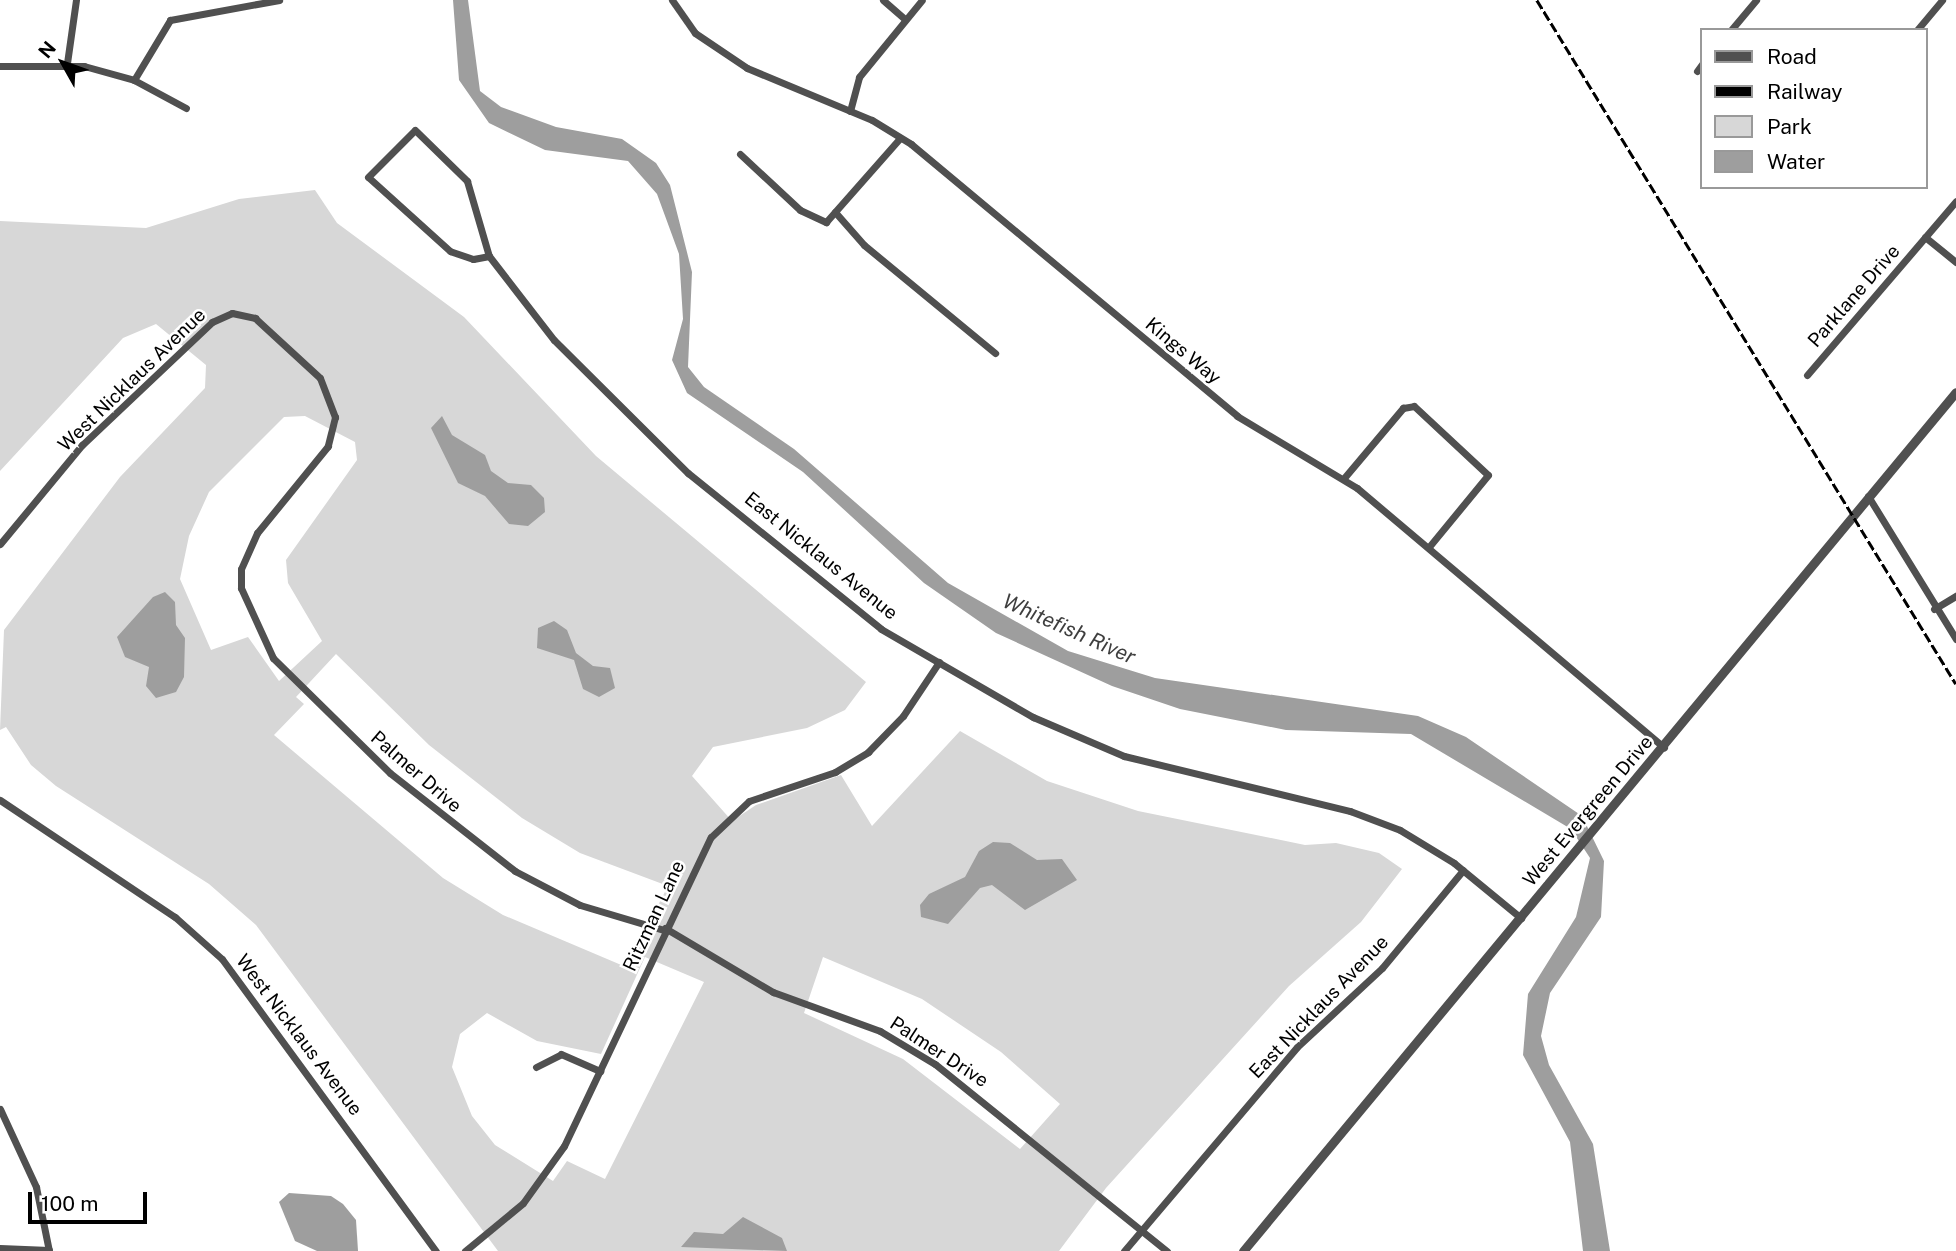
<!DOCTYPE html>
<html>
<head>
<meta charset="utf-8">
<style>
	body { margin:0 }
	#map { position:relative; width:1956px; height:1251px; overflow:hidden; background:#fff; font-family:"Public Sans",sans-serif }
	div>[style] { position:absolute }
	.green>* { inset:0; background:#d7d7d7 }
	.water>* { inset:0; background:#9e9e9e }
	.minor>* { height:7px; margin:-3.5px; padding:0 3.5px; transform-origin:3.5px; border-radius:3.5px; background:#505050 }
	.tertiary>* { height:9px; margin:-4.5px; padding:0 4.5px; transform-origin:4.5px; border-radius:4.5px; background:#505050 }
	.rail>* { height:2.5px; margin-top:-1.25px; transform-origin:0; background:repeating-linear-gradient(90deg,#000 0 10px,transparent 0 13.5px) }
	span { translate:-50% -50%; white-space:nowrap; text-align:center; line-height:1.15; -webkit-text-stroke:5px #fff; paint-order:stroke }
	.street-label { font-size:19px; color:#000 }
	.water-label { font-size:21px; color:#3f3f3f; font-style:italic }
	.legend { position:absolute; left:1700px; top:28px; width:228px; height:161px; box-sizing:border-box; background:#fff; border:2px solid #999; margin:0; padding:9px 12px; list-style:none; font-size:21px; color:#000 }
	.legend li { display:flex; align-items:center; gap:14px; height:35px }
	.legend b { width:35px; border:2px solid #999 }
	.north { position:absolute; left:28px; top:28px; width:70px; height:70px; -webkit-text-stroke:5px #fff; paint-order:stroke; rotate:310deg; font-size:19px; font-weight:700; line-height:28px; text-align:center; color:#000 }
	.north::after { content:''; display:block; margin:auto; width:24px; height:32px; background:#000; clip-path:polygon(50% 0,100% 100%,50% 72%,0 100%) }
	.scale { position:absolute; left:28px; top:1192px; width:119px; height:32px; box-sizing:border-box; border:4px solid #000; border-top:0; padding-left:9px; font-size:21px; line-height:24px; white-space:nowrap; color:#000; -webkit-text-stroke:5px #fff; paint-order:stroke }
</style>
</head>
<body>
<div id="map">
	<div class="green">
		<div style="clip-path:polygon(evenodd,315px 190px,337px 223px,464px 317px,596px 456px,866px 682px,845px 710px,807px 728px,713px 747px,692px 776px,732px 821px,756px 805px,841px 775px,872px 826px,960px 731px,1047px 781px,1138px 811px,1305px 845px,1336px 843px,1379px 853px,1402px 869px,1361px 922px,1289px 986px,1106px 1188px,1059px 1251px,498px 1251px,256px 925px,209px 884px,56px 786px,31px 765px,6px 727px,0 730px,4px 630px,120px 477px,205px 388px,206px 365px,156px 324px,123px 338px,0 471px,0 221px,146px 228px,239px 199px,315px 190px,305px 416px,355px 442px,357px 460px,286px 560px,288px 583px,322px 641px,279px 681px,248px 637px,211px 650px,180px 579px,189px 536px,209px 492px,284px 417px,305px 416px,315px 190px,336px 654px,429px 745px,522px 818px,580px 853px,668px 886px,626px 967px,503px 915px,443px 878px,274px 735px,304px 704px,296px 697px,336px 654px,315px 190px,645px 957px,704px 982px,605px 1179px,567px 1161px,553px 1181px,495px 1145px,472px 1116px,452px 1067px,460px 1034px,487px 1013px,537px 1041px,601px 1054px,645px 957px,315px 190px,823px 957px,922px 999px,1001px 1052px,1060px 1104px,1020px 1149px,903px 1059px,804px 1013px,823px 957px)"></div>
	</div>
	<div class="water">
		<div style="clip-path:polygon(453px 0,468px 0,480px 91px,501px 107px,556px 127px,622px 139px,656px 163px,670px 185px,692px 272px,688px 367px,704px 387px,794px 449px,948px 583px,1068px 651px,1155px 678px,1418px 716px,1466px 737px,1582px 816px,1604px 861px,1601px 917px,1550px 993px,1541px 1036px,1549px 1065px,1593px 1144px,1610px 1251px,1583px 1251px,1570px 1142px,1523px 1055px,1528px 994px,1576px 917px,1590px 858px,1571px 829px,1411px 734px,1286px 730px,1180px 709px,1112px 686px,996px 633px,924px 583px,803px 472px,687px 393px,672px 360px,683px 319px,679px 254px,657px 194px,628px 161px,545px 150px,489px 123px,459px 80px)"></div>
		<div style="clip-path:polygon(442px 416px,452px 435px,485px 455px,491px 471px,508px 483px,531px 485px,544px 498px,545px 512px,528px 526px,509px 524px,485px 496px,458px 483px,431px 428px)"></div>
		<div style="clip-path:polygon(165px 592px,175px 602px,176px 625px,185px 638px,184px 677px,176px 692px,156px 698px,146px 686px,149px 667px,125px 657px,117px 637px,153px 597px)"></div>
		<div style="clip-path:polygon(554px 621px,567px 630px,576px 653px,593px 666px,610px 668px,615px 688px,599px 697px,583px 689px,574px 660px,537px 648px,538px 628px)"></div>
		<div style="clip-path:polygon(993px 842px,1010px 843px,1037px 860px,1062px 859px,1077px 880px,1025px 910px,992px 885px,980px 888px,948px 924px,921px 917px,920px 905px,929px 894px,965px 877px,979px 851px)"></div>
		<div style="clip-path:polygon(289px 1193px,331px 1196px,343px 1204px,356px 1220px,358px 1251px,317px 1251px,295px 1241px,279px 1202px)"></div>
		<div style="clip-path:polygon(743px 1217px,782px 1238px,787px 1251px,681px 1247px,694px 1232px,723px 1234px)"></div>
	</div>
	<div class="minor">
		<div style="left:672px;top:0;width:40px;rotate:55.1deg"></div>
		<div style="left:695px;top:33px;width:63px;rotate:33.9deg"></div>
		<div style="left:747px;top:68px;width:135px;rotate:22.6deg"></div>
		<div style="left:872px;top:120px;width:46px;rotate:31.6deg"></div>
		<div style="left:911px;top:144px;width:425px;rotate:39.8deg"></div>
		<div style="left:1237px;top:416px;width:140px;rotate:31deg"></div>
		<div style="left:1357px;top:488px;width:402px;rotate:40.2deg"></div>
		<div style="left:883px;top:0;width:29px;rotate:41deg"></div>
		<div style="left:1731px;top:30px;width:39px;rotate:-50deg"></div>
		<div style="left:1917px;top:30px;width:39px;rotate:-50deg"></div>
		<div style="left:67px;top:63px;width:64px;rotate:-81.9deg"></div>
		<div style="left:0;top:66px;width:84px"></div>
		<div style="left:84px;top:66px;width:52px;rotate:15.6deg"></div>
		<div style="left:134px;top:80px;width:59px;rotate:28.3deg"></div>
		<div style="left:1697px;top:71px;width:9px;rotate:-54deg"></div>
		<div style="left:134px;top:80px;width:70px;rotate:-59deg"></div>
		<div style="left:170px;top:20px;width:111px;rotate:-10.4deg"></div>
		<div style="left:850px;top:111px;width:35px;rotate:-75deg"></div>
		<div style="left:859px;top:77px;width:99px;rotate:-50.7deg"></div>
		<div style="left:740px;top:154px;width:82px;rotate:43deg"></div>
		<div style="left:800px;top:210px;width:29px;rotate:25deg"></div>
		<div style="left:826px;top:222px;width:112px;rotate:-48.6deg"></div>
		<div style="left:835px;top:212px;width:44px;rotate:48.7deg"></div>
		<div style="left:864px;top:245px;width:170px;rotate:39.5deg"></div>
		<div style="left:1925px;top:237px;width:40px;rotate:39deg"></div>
		<div style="left:489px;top:256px;width:16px;rotate:169deg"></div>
		<div style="left:473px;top:259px;width:24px;rotate:-161deg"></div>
		<div style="left:450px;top:251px;width:110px;rotate:-137.9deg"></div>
		<div style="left:368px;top:177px;width:66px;rotate:-45deg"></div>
		<div style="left:415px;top:130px;width:73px;rotate:44.4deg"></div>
		<div style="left:467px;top:181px;width:78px;rotate:73.7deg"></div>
		<div style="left:489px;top:256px;width:106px;rotate:52.3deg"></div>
		<div style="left:554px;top:340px;width:189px;rotate:44.8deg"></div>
		<div style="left:688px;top:473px;width:248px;rotate:38.9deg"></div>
		<div style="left:881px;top:629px;width:176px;rotate:30.1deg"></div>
		<div style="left:1033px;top:717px;width:99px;rotate:23.2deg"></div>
		<div style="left:1124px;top:756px;width:233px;rotate:13.7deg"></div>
		<div style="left:1350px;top:811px;width:53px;rotate:20.8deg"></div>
		<div style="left:1400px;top:830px;width:63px;rotate:31.4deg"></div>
		<div style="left:1454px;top:863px;width:87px;rotate:39.4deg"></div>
		<div style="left:1807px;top:375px;width:229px;rotate:-49.4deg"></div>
		<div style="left:1344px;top:478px;width:92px;rotate:-49.9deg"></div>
		<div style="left:1403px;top:408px;width:11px;rotate:-10deg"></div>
		<div style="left:1414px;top:406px;width:101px;rotate:43deg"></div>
		<div style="left:1488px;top:475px;width:94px;rotate:129.4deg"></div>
		<div style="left:1868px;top:496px;width:168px;rotate:58.4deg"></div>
		<div style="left:0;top:544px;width:129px;rotate:-50.4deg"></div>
		<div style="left:82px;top:445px;width:179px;rotate:-43.4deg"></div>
		<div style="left:212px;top:322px;width:22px;rotate:-24deg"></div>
		<div style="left:232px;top:313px;width:24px;rotate:12deg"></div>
		<div style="left:255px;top:318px;width:88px;rotate:42.7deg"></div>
		<div style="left:320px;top:378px;width:42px;rotate:69deg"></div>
		<div style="left:335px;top:417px;width:30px;rotate:104deg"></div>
		<div style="left:328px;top:446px;width:112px;rotate:129.2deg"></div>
		<div style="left:257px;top:533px;width:39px;rotate:114deg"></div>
		<div style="left:241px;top:569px;width:19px;rotate:90deg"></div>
		<div style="left:241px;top:588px;width:77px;rotate:65.4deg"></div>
		<div style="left:273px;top:658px;width:164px;rotate:44.5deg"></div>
		<div style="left:390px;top:773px;width:159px;rotate:38.1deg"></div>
		<div style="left:515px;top:871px;width:73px;rotate:27.6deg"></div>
		<div style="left:580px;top:905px;width:88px;rotate:16.6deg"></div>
		<div style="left:1934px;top:609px;width:26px;rotate:-31deg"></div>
		<div style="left:0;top:800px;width:211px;rotate:33.8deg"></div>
		<div style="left:175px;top:917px;width:63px;rotate:41.8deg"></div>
		<div style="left:222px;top:959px;width:362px;rotate:53.8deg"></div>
		<div style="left:665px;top:928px;width:126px;rotate:30.7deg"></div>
		<div style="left:773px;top:992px;width:114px;rotate:20deg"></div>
		<div style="left:880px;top:1031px;width:64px;rotate:31deg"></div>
		<div style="left:935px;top:1064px;width:298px;rotate:38.9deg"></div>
		<div style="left:536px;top:1067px;width:28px;rotate:-27deg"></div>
		<div style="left:561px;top:1054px;width:43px;rotate:23.6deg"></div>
		<div style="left:0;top:1109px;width:86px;rotate:65.2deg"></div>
		<div style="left:36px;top:1187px;width:65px;rotate:78.5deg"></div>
		<div style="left:0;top:1248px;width:49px;rotate:2.3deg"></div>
		<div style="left:465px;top:1251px;width:75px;rotate:-39.6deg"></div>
		<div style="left:523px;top:1203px;width:70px;rotate:-54.3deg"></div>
		<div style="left:564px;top:1146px;width:342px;rotate:-64.6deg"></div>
		<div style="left:711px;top:837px;width:52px;rotate:-43.5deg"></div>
		<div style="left:749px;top:801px;width:91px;rotate:-18.6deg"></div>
		<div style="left:835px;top:772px;width:39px;rotate:-31deg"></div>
		<div style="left:868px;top:752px;width:50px;rotate:-45.8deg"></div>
		<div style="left:903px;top:716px;width:65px;rotate:-56.3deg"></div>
		<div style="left:1124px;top:1251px;width:267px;rotate:-49.7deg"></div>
		<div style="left:1297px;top:1047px;width:116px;rotate:-42.9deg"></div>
		<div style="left:1382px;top:968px;width:127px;rotate:-50.4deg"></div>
	</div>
	<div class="tertiary">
		<div style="left:1243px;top:1251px;width:1116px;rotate:-50.31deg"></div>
	</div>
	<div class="rail">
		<div style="left:1537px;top:0;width:802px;rotate:58.51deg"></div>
	</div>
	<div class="street-label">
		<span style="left:1854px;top:296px;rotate:-49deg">Parklane Drive</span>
		<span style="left:1183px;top:351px;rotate:40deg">Kings Way</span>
		<span style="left:132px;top:380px;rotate:-44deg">West Nicklaus Avenue</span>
		<span style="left:821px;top:556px;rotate:39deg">East Nicklaus Avenue</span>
		<span style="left:416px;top:772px;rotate:41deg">Palmer Drive</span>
		<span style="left:1588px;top:811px;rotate:-50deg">West Evergreen Drive</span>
		<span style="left:654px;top:916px;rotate:-65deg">Ritzman Lane</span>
		<span style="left:1319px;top:1007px;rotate:-46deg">East Nicklaus Avenue</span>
		<span style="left:299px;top:1035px;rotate:53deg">West Nicklaus Avenue</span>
		<span style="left:939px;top:1052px;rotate:33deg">Palmer Drive</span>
	</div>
	<div class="water-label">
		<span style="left:1069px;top:629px;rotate:24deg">Whitefish River</span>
	</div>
	<ul class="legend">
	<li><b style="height:9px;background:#505050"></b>Road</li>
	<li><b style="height:9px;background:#000"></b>Railway</li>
	<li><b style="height:19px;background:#d7d7d7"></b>Park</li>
	<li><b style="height:19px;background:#9e9e9e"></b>Water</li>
	</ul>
	<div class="north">N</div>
	<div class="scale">100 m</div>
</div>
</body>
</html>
